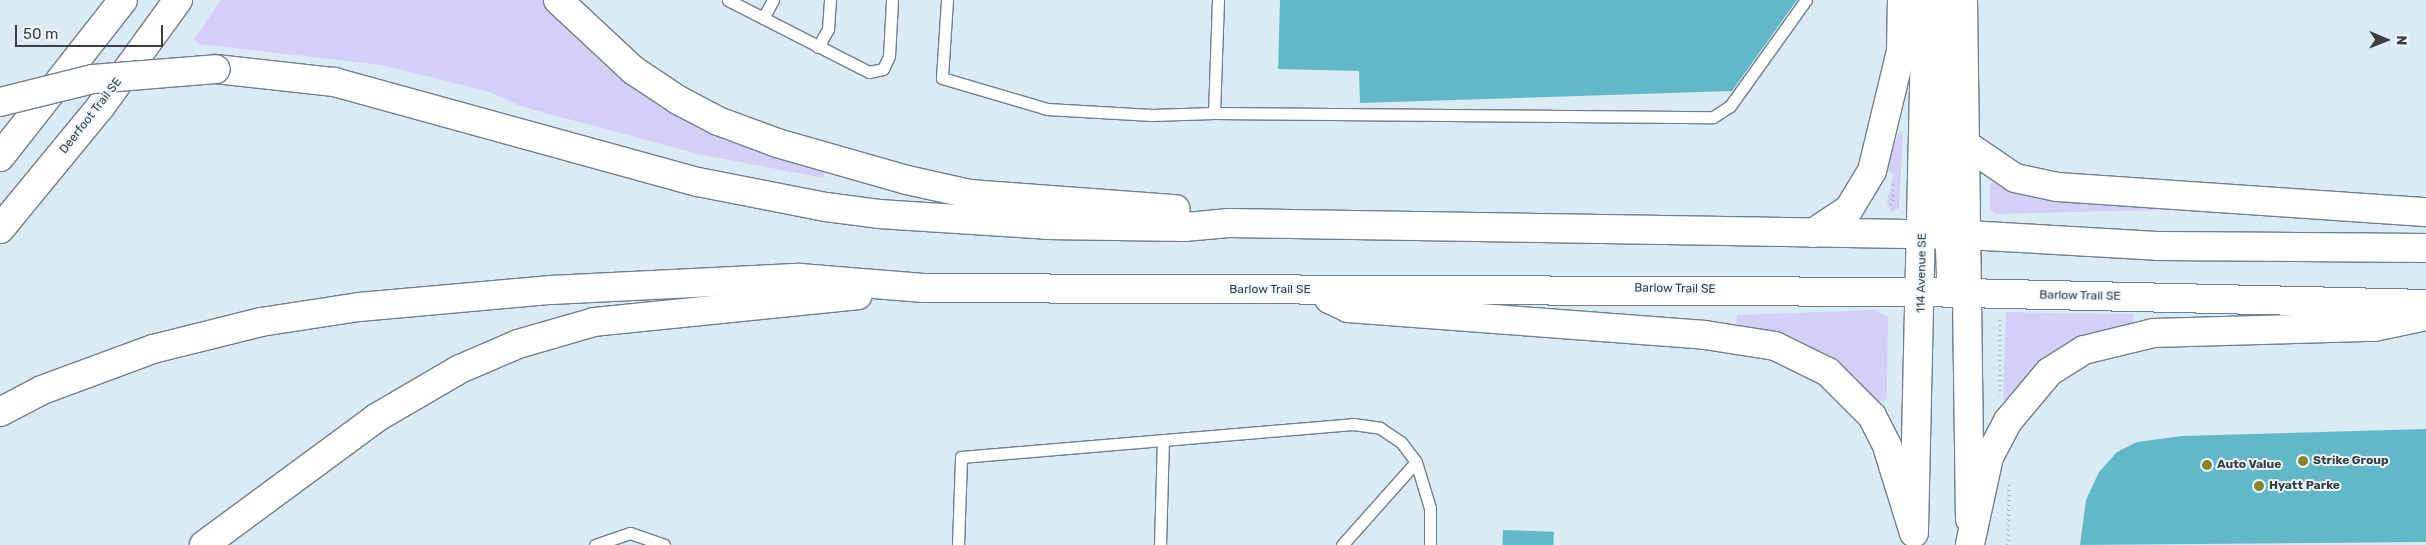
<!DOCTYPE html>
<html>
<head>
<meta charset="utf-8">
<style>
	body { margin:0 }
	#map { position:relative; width:2426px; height:545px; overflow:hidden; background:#dbebf6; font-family:Rubik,sans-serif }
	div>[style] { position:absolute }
	.green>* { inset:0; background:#d4cff7 }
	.building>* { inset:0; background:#63b8c8; transform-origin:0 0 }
	.path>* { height:3px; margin-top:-1.5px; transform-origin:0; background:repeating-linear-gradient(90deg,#a5b2ba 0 1px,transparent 0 5px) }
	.roads { filter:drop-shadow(1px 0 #71808a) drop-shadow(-1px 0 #71808a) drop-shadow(0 1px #71808a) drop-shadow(0 -1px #71808a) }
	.lane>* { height:11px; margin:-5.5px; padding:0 5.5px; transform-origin:5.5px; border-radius:5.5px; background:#fff }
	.secondary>* { height:28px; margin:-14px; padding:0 14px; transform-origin:14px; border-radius:14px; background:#fff }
	.primary>* { height:28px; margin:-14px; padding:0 14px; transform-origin:14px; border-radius:14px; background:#fff }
	.highway>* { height:28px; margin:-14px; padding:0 14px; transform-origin:14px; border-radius:14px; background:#fff }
	.bridges { filter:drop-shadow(1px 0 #71808a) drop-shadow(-1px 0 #71808a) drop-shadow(0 1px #71808a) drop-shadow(0 -1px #71808a) }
	.highway-bridge>* { height:28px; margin:-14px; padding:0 14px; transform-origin:14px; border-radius:14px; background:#fff }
	.dots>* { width:14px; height:14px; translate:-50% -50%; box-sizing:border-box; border:2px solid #eef8fe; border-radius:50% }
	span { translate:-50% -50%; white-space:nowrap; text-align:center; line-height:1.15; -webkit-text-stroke:4px #eef8fe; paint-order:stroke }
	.street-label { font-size:12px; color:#383e42 }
	.poi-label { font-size:12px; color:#383e42; font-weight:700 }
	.left { translate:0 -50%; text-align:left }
	.north { position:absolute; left:2361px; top:15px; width:50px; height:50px; -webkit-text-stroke:4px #eef8fe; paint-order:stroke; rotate:91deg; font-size:14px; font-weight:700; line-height:20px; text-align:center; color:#383e42 }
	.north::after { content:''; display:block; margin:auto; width:18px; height:22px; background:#383e42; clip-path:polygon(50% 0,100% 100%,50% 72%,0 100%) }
	.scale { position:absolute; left:15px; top:25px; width:148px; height:22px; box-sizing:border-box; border:2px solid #383e42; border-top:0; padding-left:6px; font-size:15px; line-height:18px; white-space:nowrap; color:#383e42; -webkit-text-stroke:4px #eef8fe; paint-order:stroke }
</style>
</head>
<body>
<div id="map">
	<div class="green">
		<div style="clip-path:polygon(221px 0,546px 0,590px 44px,825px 169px,823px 178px,698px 154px,520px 106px,490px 92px,381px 65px,199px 44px,194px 39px)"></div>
		<div style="clip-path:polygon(1900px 131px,1903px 132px,1899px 208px,1891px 212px,1887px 203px,1893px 175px,1884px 166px)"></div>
		<div style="clip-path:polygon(1990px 183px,2164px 201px,2162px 210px,1995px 214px,1990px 210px)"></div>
		<div style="clip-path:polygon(1875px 310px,1888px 317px,1887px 398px,1883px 402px,1875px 400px,1857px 378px,1819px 351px,1785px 336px,1736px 324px,1737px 315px)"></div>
		<div style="clip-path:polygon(2006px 312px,2133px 314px,2133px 324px,2088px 336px,2042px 361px,2006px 401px,2003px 397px)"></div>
	</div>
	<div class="building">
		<div style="clip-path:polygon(1280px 0,1797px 0,1732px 91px,1360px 103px,1359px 71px,1278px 69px)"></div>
		<div style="clip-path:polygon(2426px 429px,2426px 542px,2080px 545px,2086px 500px,2099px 472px,2117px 452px,2137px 442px,2182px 436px)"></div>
		<div style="left:1503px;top:530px;width:51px;height:15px;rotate:2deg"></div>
	</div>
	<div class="path">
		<div style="left:1892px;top:205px;width:22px;rotate:-87deg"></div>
		<div style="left:2000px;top:395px;width:79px;rotate:-90deg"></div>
		<div style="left:2008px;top:545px;width:62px;rotate:-89.1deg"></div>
	</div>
	<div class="roads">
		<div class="lane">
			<div style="left:728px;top:0;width:158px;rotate:27.1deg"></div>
			<div style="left:869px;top:72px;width:14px;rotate:-12deg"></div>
			<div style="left:883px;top:69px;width:14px;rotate:-65deg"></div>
			<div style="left:889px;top:56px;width:56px;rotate:-86.9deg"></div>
			<div style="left:947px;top:0;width:78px;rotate:93.7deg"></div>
			<div style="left:942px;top:78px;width:109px;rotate:16.4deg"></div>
			<div style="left:1047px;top:109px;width:105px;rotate:3.3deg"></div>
			<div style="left:1152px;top:115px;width:62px;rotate:-1.8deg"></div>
			<div style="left:1218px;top:0;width:113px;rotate:92deg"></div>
			<div style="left:1214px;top:113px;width:499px;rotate:0.5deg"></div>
			<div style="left:1713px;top:117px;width:20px;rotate:-33deg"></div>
			<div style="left:1730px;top:106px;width:130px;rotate:-54.4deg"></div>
			<div style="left:763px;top:18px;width:21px;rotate:-61deg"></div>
			<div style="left:818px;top:47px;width:21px;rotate:-61deg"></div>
			<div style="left:828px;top:29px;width:29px;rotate:-86deg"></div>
			<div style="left:595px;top:545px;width:37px;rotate:-19deg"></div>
			<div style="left:630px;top:533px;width:36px;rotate:19deg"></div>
			<div style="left:958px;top:545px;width:88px;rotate:-88deg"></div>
			<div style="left:961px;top:457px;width:393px;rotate:-4.8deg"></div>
			<div style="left:1353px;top:424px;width:27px;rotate:8deg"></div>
			<div style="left:1380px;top:428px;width:25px;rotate:34deg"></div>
			<div style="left:1401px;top:442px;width:25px;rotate:53deg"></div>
			<div style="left:1416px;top:462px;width:48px;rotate:73.1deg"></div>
			<div style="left:1430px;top:508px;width:37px;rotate:90deg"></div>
			<div style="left:1160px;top:545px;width:105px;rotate:-88.4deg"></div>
			<div style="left:1342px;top:545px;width:111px;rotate:-48.3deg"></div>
		</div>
		<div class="secondary">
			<div style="left:1963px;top:0;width:519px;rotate:89.23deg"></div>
			<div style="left:1914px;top:529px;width:529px;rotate:-88.7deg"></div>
		</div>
		<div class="primary">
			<div style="left:1934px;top:0;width:17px;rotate:65deg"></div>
			<div style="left:1941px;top:15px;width:263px;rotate:87.8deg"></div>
			<div style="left:1951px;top:278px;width:23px;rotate:41deg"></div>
			<div style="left:1968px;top:146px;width:57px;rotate:34.2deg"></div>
			<div style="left:2015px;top:178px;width:43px;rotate:12.1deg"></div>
			<div style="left:2057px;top:187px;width:370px;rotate:3.9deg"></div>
			<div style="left:1229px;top:223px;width:739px;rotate:0.93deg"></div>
			<div style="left:1968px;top:235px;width:189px;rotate:3.3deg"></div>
			<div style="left:2157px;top:246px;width:269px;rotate:0.4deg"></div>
			<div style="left:1813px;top:233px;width:43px;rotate:-33.7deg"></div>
			<div style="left:1849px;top:209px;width:44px;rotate:-58.8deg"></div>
			<div style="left:1872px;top:171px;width:123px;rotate:-76.4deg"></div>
			<div style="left:1901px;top:51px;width:51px;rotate:-88.9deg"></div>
			<div style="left:924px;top:288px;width:998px;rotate:0.23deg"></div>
			<div style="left:1922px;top:292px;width:504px;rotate:1.36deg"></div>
			<div style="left:1329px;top:299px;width:21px;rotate:25deg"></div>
			<div style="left:1348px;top:308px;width:358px;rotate:4.3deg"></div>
			<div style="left:1705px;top:335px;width:71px;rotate:8.9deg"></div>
			<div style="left:1775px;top:346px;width:59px;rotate:26.1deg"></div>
			<div style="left:1828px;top:372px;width:62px;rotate:45deg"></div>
			<div style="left:1872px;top:416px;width:34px;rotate:63deg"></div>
			<div style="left:1887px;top:446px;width:91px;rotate:72.8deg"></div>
			<div style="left:1970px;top:544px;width:89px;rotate:-77.7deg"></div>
			<div style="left:1989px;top:457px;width:41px;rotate:-62.2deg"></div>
			<div style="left:2008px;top:421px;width:64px;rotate:-50.1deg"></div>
			<div style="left:2049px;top:372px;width:41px;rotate:-32.2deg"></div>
			<div style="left:2084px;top:350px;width:72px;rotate:-13.7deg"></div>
			<div style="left:2154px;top:333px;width:220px;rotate:-1.6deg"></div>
			<div style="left:2374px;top:327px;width:53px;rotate:-11.9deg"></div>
		</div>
		<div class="highway">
			<div style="left:558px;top:0;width:103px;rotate:43deg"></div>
			<div style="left:633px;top:70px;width:54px;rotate:33.7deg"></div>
			<div style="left:678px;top:100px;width:45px;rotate:27.7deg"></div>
			<div style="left:718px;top:121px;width:63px;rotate:20.4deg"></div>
			<div style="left:777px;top:143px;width:135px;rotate:15.9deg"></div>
			<div style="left:907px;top:180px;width:65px;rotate:12.5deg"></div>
			<div style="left:970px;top:194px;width:206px;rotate:4.2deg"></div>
			<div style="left:216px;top:69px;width:119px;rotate:6.3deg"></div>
			<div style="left:334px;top:82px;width:377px;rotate:15.4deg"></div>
			<div style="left:698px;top:182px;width:130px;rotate:11.1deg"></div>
			<div style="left:826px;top:207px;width:53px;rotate:7.5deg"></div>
			<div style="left:879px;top:214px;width:168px;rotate:3.7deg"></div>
			<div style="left:1047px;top:225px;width:138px;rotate:0.8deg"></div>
			<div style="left:1185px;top:227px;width:44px;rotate:-5.2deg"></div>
			<div style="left:0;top:157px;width:199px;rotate:-51.9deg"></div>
			<div style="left:0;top:229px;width:159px;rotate:-50.6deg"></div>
			<div style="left:101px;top:106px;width:131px;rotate:-54deg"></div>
			<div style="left:0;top:412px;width:47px;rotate:-27.6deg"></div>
			<div style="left:42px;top:390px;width:118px;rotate:-20.3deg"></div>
			<div style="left:153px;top:349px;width:111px;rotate:-14deg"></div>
			<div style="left:261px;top:322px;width:99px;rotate:-8.7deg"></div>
			<div style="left:359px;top:307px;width:193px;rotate:-5.1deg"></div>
			<div style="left:551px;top:290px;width:249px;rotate:-2.8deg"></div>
			<div style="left:800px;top:278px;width:124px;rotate:4.6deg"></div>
			<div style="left:204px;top:545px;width:214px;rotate:-36.4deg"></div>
			<div style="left:376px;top:418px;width:97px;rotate:-30.3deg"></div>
			<div style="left:460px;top:369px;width:63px;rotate:-23.3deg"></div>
			<div style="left:518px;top:344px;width:79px;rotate:-16.1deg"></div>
			<div style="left:594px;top:322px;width:265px;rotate:-5.8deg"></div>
		</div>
	</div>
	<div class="bridges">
		<div class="highway-bridge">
			<div style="left:0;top:102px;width:96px;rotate:-13.9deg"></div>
			<div style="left:93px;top:79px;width:123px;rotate:-4.6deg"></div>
		</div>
	</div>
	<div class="dots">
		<div style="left:2303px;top:461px;background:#89832a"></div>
		<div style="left:2207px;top:465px;background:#89832a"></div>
		<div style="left:2259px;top:486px;background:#89832a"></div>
	</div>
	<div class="street-label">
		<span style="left:91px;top:116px;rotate:-52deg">Deerfoot Trail SE</span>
		<span style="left:1922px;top:273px;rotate:-89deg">114 Avenue SE</span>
		<span style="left:1675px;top:289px;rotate:1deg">Barlow Trail SE</span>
		<span style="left:1270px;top:290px">Barlow Trail SE</span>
		<span style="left:2080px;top:296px;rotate:1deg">Barlow Trail SE</span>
	</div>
	<div class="poi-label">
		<span class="left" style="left:2313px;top:461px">Strike Group</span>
		<span class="left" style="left:2217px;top:465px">Auto Value</span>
		<span class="left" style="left:2269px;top:486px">Hyatt Parke</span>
	</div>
	<div class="north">N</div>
	<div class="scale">50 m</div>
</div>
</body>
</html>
